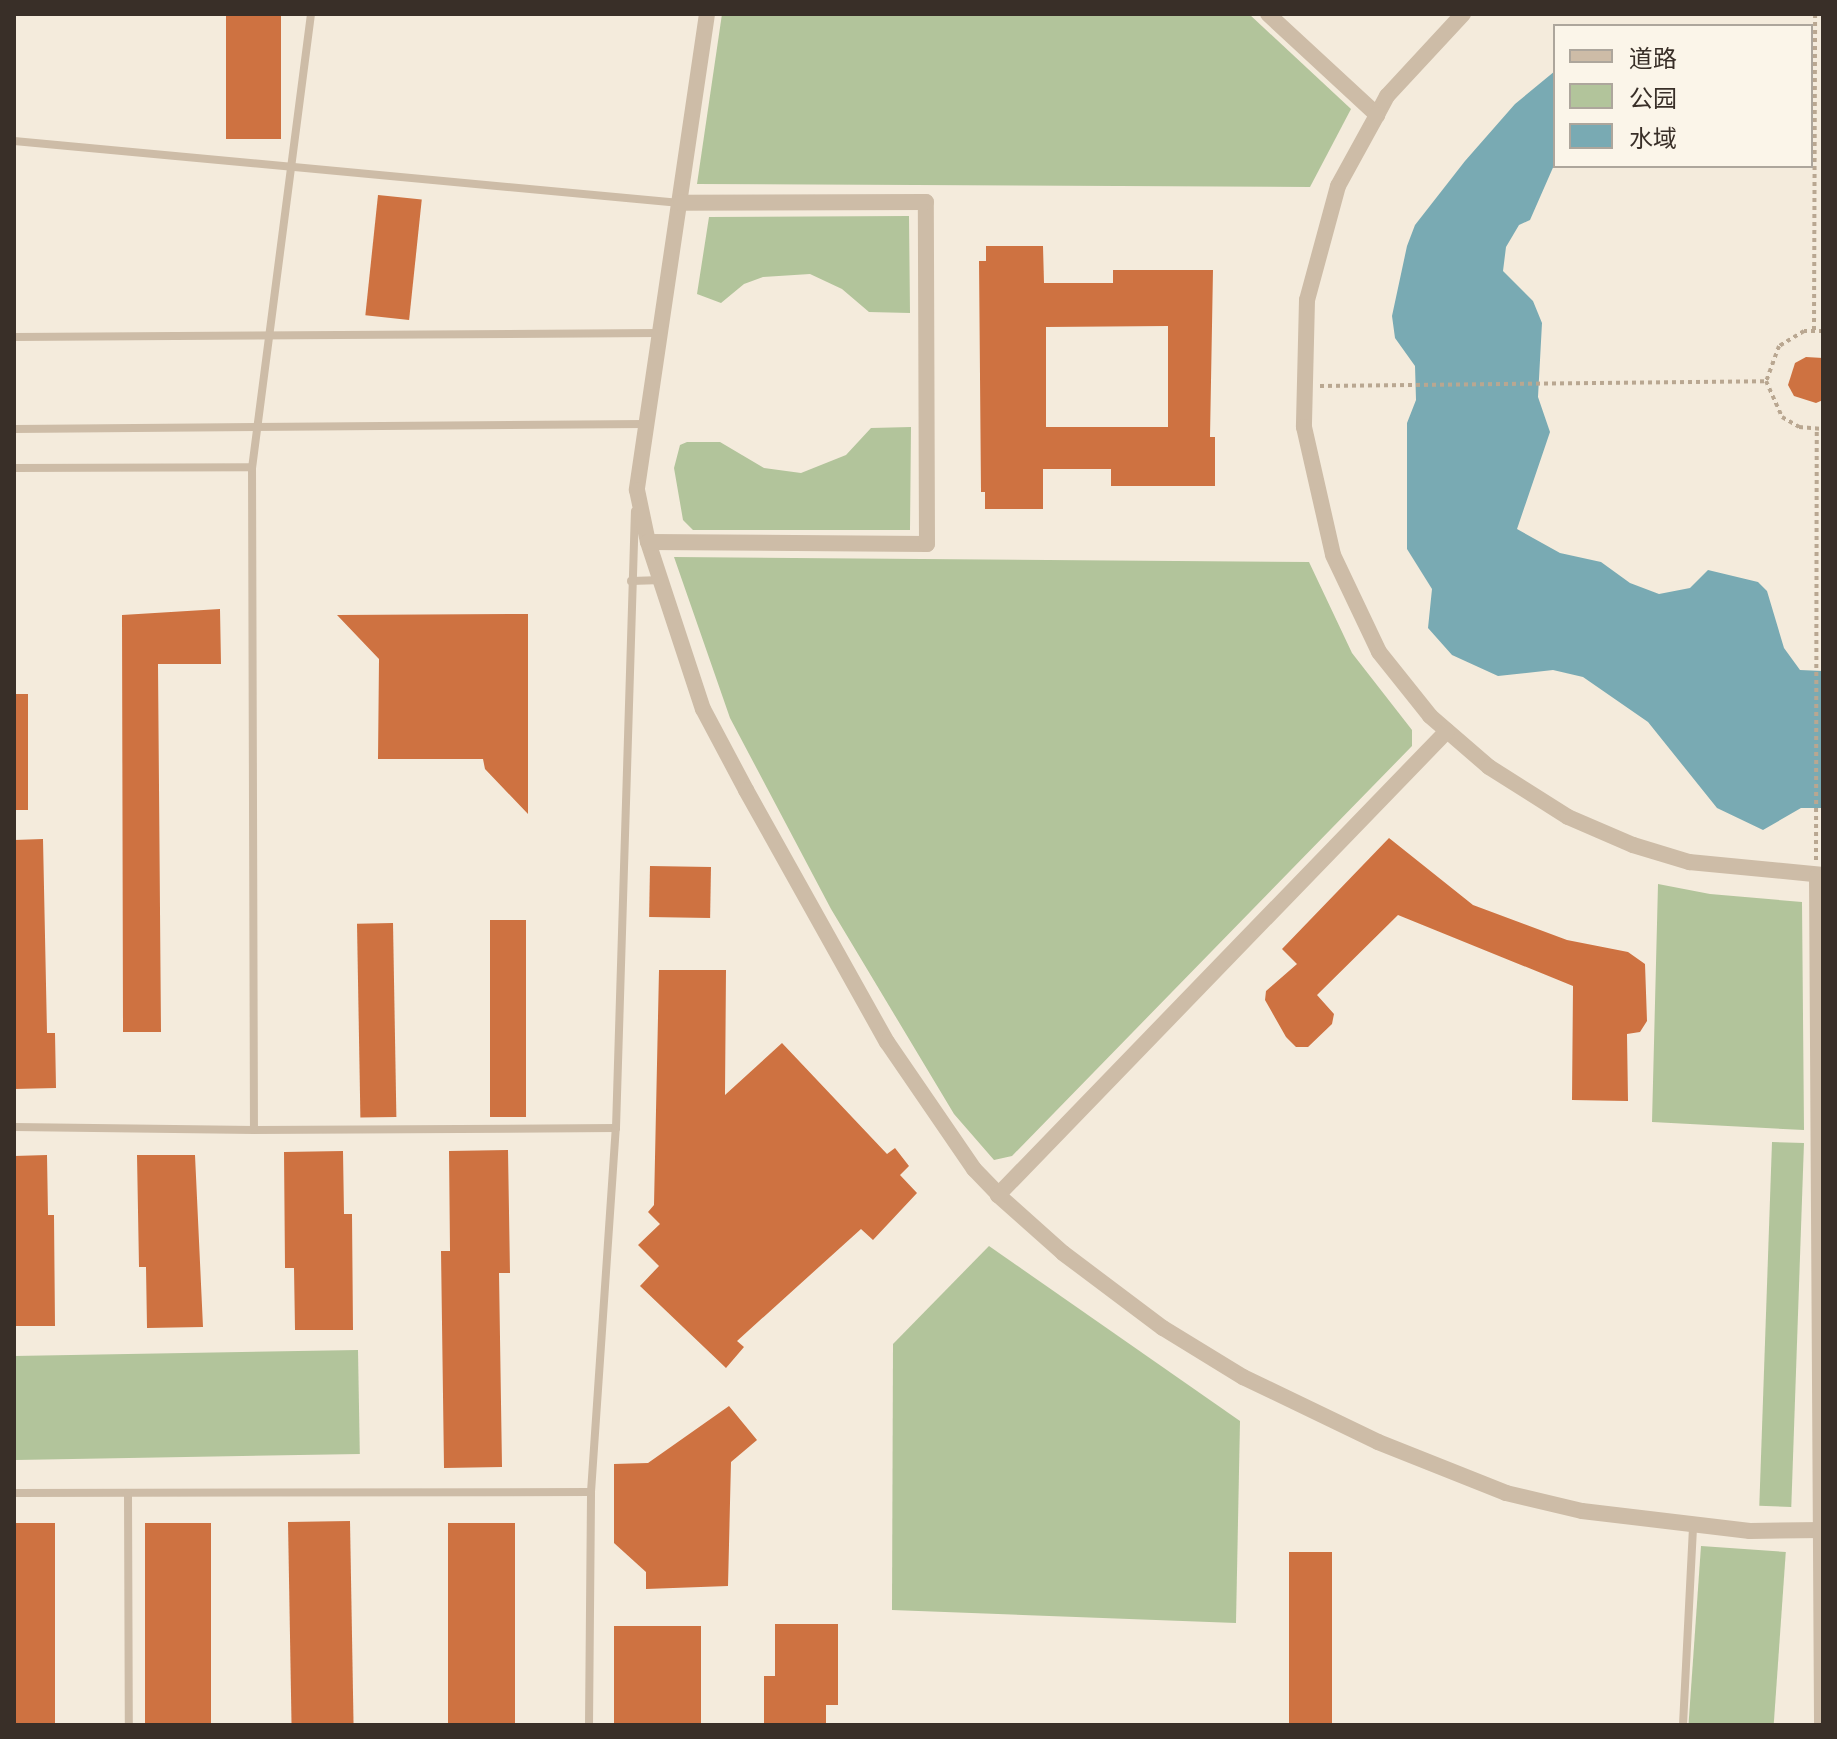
<!DOCTYPE html>
<html>
<head>
<meta charset="utf-8">
<style>
  body { margin:0 }
  #map { position:relative; width:1837px; height:1739px; overflow:hidden; background:#f4ebdc; font-family:"PT Sans Narrow","Noto Sans SC",sans-serif }
  div>[style] { position:absolute }
  .green>* { inset:0; background:#b2c49b; transform-origin:0 0 }
  .water>* { inset:0; background:#79aab3 }
  .building>* { inset:0; background:#ce7241; transform-origin:0 0 }
  .path>* { height:4px; margin-top:-2px; transform-origin:0; background:repeating-linear-gradient(90deg,#b9a791 0 4px,transparent 0 8px) }
  .lane>* { height:8px; margin:-4px; padding:0 4px; transform-origin:4px; border-radius:4px; background:#cdbca7 }
  .street>* { height:16px; margin:-8px; padding:0 8px; transform-origin:8px; border-radius:8px; background:#cdbca7 }
  span { translate:-50% -50%; white-space:nowrap; text-align:center; line-height:1.15; -webkit-text-stroke:7px #fbf5e9; paint-order:stroke }
  .frame { position:absolute; inset:0; border:16px solid #392f28; pointer-events:none }
  .legend { position:absolute; left:1553px; top:24px; width:260px; height:144px; box-sizing:border-box; background:#fbf5e9; border:2px solid #ada69c; margin:0; padding:10px 14px; list-style:none; font-size:24px; color:#392f28 }
  .legend li { display:flex; align-items:center; gap:16px; height:40px }
  .legend b { width:40px; border:2px solid #ada69c }
</style>
</head>
<body>
<div id="map">
  <div class="green">
    <i style="clip-path:polygon(722px 14px,1249px 14px,1351px 109px,1310px 187px,697px 184px)"></i>
    <i style="clip-path:polygon(909px 216px,910px 313px,869px 312px,842px 289px,810px 274px,763px 277px,744px 284px,721px 303px,697px 294px,709px 217px)"></i>
    <i style="clip-path:polygon(911px 427px,910px 530px,693px 530px,683px 520px,674px 468px,680px 445px,687px 442px,720px 442px,764px 468px,801px 473px,846px 455px,871px 428px)"></i>
    <i style="clip-path:polygon(674px 557px,1309px 562px,1352px 653px,1412px 730px,1412px 746px,1012px 1156px,994px 1160px,954px 1114px,831px 909px,730px 718px)"></i>
    <i style="clip-path:polygon(1658px 884px,1710px 894px,1802px 902px,1804px 1130px,1652px 1122px)"></i>
    <i style="left:1772px;top:1142px;width:32px;height:364px;rotate:2deg"></i>
    <i style="clip-path:polygon(989px 1246px,1240px 1421px,1236px 1623px,892px 1610px,893px 1344px)"></i>
    <i style="left:358px;top:1350px;width:104px;height:344px;rotate:89deg"></i>
    <i style="left:1701px;top:1546px;width:85px;height:179px;rotate:4deg"></i>
  </div>
  <div class="water">
    <i style="clip-path:polygon(1555px 71px,1555px 163px,1530px 220px,1519px 225px,1506px 247px,1503px 271px,1533px 301px,1542px 323px,1538px 397px,1550px 432px,1517px 529px,1560px 553px,1601px 562px,1630px 583px,1659px 594px,1690px 588px,1708px 570px,1758px 582px,1767px 591px,1784px 648px,1800px 670px,1823px 671px,1823px 808px,1801px 808px,1763px 830px,1717px 808px,1648px 722px,1583px 677px,1553px 670px,1498px 676px,1452px 655px,1428px 628px,1432px 589px,1407px 549px,1407px 423px,1416px 400px,1415px 366px,1395px 338px,1392px 316px,1407px 246px,1415px 225px,1465px 161px,1515px 104px)"></i>
  </div>
  <div class="building">
    <i style="left:226px;top:14px;width:55px;height:125px"></i>
    <i style="left:378px;top:195px;width:44px;height:121px;rotate:6deg"></i>
    <i style="clip-path:polygon(evenodd,986px 246px,1043px 246px,1044px 283px,1113px 283px,1113px 270px,1213px 270px,1210px 437px,1215px 437px,1215px 486px,1111px 486px,1111px 469px,1043px 469px,1043px 509px,985px 509px,985px 492px,981px 492px,979px 261px,986px 261px,986px 246px,1168px 326px,1168px 427px,1046px 427px,1046px 327px,1168px 326px)"></i>
    <i style="clip-path:polygon(1806px 357px,1823px 358px,1823px 400px,1816px 403px,1794px 396px,1788px 385px,1795px 363px)"></i>
    <i style="clip-path:polygon(220px 609px,221px 664px,158px 664px,161px 1032px,123px 1032px,122px 615px)"></i>
    <i style="clip-path:polygon(528px 614px,528px 814px,485px 769px,483px 759px,378px 759px,379px 659px,337px 615px)"></i>
    <i style="left:14px;top:694px;width:14px;height:116px"></i>
    <i style="clip-path:polygon(1389px 838px,1473px 905px,1567px 940px,1628px 952px,1645px 964px,1647px 1021px,1640px 1032px,1627px 1034px,1628px 1101px,1572px 1100px,1573px 986px,1398px 915px,1317px 995px,1334px 1014px,1332px 1024px,1308px 1047px,1296px 1047px,1286px 1037px,1265px 1000px,1266px 991px,1297px 964px,1282px 949px)"></i>
    <i style="clip-path:polygon(43px 839px,47px 1033px,55px 1033px,56px 1088px,14px 1089px,14px 840px)"></i>
    <i style="left:650px;top:866px;width:61px;height:51px;rotate:1deg"></i>
    <i style="left:490px;top:920px;width:36px;height:197px"></i>
    <i style="left:393px;top:923px;width:194px;height:36px;rotate:89deg"></i>
    <i style="clip-path:polygon(659px 970px,726px 970px,725px 1095px,782px 1043px,887px 1154px,895px 1148px,909px 1166px,900px 1175px,917px 1193px,873px 1240px,861px 1229px,737px 1341px,744px 1347px,726px 1368px,640px 1286px,659px 1266px,638px 1245px,660px 1224px,648px 1212px,654px 1205px)"></i>
    <i style="clip-path:polygon(508px 1150px,510px 1273px,499px 1273px,502px 1467px,444px 1468px,441px 1251px,450px 1251px,449px 1151px)"></i>
    <i style="clip-path:polygon(343px 1151px,344px 1214px,352px 1214px,353px 1330px,295px 1330px,294px 1268px,285px 1268px,284px 1152px)"></i>
    <i style="clip-path:polygon(47px 1155px,48px 1215px,54px 1215px,55px 1326px,14px 1326px,14px 1156px)"></i>
    <i style="clip-path:polygon(137px 1155px,195px 1155px,203px 1327px,147px 1328px,146px 1267px,139px 1267px)"></i>
    <i style="clip-path:polygon(729px 1406px,757px 1440px,731px 1462px,728px 1586px,646px 1589px,646px 1572px,614px 1543px,614px 1464px,648px 1463px)"></i>
    <i style="left:350px;top:1521px;width:204px;height:62px;rotate:89deg"></i>
    <i style="left:14px;top:1523px;width:41px;height:202px"></i>
    <i style="left:145px;top:1523px;width:66px;height:202px"></i>
    <i style="left:448px;top:1523px;width:67px;height:202px"></i>
    <i style="left:1289px;top:1552px;width:43px;height:173px"></i>
    <i style="clip-path:polygon(775px 1624px,838px 1624px,838px 1705px,826px 1705px,826px 1725px,764px 1725px,764px 1676px,775px 1676px)"></i>
    <i style="left:614px;top:1626px;width:87px;height:99px"></i>
  </div>
  <div class="path">
    <i style="left:1814px;top:330px;width:316px;rotate:-89.8deg"></i>
    <i style="left:1823px;top:331px;width:19px;rotate:180deg"></i>
    <i style="left:1804px;top:331px;width:29px;rotate:149deg"></i>
    <i style="left:1779px;top:346px;width:37px;rotate:110deg"></i>
    <i style="left:1766px;top:381px;width:39px;rotate:66deg"></i>
    <i style="left:1782px;top:417px;width:20px;rotate:30deg"></i>
    <i style="left:1799px;top:427px;width:24px;rotate:5deg"></i>
    <i style="left:1320px;top:386px;width:446px;rotate:-0.6deg"></i>
    <i style="left:1816px;top:860px;width:430px;rotate:-89.9deg"></i>
  </div>
  <div class="lane">
    <i style="left:311px;top:14px;width:457px;rotate:97.4deg"></i>
    <i style="left:252px;top:467px;width:663px;rotate:89.83deg"></i>
    <i style="left:254px;top:1130px;width:362px;rotate:-0.3deg"></i>
    <i style="left:14px;top:141px;width:669px;rotate:5.32deg"></i>
    <i style="left:14px;top:337px;width:645px;rotate:-0.36deg"></i>
    <i style="left:14px;top:429px;width:631px;rotate:-0.45deg"></i>
    <i style="left:14px;top:468px;width:238px;rotate:-0.2deg"></i>
    <i style="left:631px;top:581px;width:31px;rotate:-2deg"></i>
    <i style="left:14px;top:1127px;width:240px;rotate:0.7deg"></i>
    <i style="left:14px;top:1493px;width:577px;rotate:-0.1deg"></i>
    <i style="left:128px;top:1493px;width:232px;rotate:89.8deg"></i>
    <i style="left:589px;top:1725px;width:233px;rotate:-89.5deg"></i>
    <i style="left:591px;top:1492px;width:365px;rotate:-86.1deg"></i>
    <i style="left:616px;top:1128px;width:617px;rotate:-88.24deg"></i>
    <i style="left:1683px;top:1725px;width:199px;rotate:-87.1deg"></i>
  </div>
  <div class="street">
    <i style="left:707px;top:14px;width:481px;rotate:98.4deg"></i>
    <i style="left:637px;top:490px;width:53px;rotate:78.1deg"></i>
    <i style="left:648px;top:542px;width:176px;rotate:71.8deg"></i>
    <i style="left:703px;top:709px;width:92px;rotate:62deg"></i>
    <i style="left:746px;top:790px;width:289px;rotate:60.8deg"></i>
    <i style="left:887px;top:1042px;width:154px;rotate:55.6deg"></i>
    <i style="left:974px;top:1169px;width:36px;rotate:46deg"></i>
    <i style="left:1268px;top:14px;width:149px;rotate:42.8deg"></i>
    <i style="left:1463px;top:14px;width:112px;rotate:132.8deg"></i>
    <i style="left:1387px;top:96px;width:21px;rotate:118deg"></i>
    <i style="left:1377px;top:115px;width:81px;rotate:118.8deg"></i>
    <i style="left:1338px;top:186px;width:118px;rotate:105.2deg"></i>
    <i style="left:1307px;top:300px;width:127px;rotate:91.4deg"></i>
    <i style="left:1304px;top:427px;width:131px;rotate:77.2deg"></i>
    <i style="left:1333px;top:555px;width:107px;rotate:64.6deg"></i>
    <i style="left:1379px;top:652px;width:82px;rotate:51.4deg"></i>
    <i style="left:1430px;top:716px;width:78px;rotate:40.8deg"></i>
    <i style="left:1489px;top:767px;width:93px;rotate:32.3deg"></i>
    <i style="left:1568px;top:817px;width:71px;rotate:23.3deg"></i>
    <i style="left:1633px;top:845px;width:59px;rotate:16.9deg"></i>
    <i style="left:1689px;top:862px;width:135px;rotate:5.5deg"></i>
    <i style="left:648px;top:542px;width:279px;rotate:0.4deg"></i>
    <i style="left:927px;top:544px;width:342px;rotate:-90.2deg"></i>
    <i style="left:926px;top:202px;width:245px;rotate:179.8deg"></i>
    <i style="left:1447px;top:731px;width:646px;rotate:134.06deg"></i>
    <i style="left:998px;top:1195px;width:87px;rotate:41.7deg"></i>
    <i style="left:1063px;top:1253px;width:125px;rotate:36.9deg"></i>
    <i style="left:1163px;top:1328px;width:94px;rotate:31.5deg"></i>
    <i style="left:1243px;top:1377px;width:150px;rotate:25.7deg"></i>
    <i style="left:1378px;top:1442px;width:138px;rotate:21.7deg"></i>
    <i style="left:1506px;top:1493px;width:78px;rotate:13.3deg"></i>
    <i style="left:1582px;top:1511px;width:169px;rotate:6.8deg"></i>
    <i style="left:1750px;top:1531px;width:73px;rotate:-0.8deg"></i>
    <i style="left:1817px;top:876px;width:849px;rotate:89.66deg"></i>
  </div>
  <div class="frame"></div>
  <ul class="legend">
  <li><b style="height:10px;background:#cdbca7"></b>道路</li>
  <li><b style="height:22px;background:#b2c49b"></b>公园</li>
  <li><b style="height:22px;background:#79aab3"></b>水域</li>
  </ul>
</div>
</body>
</html>
